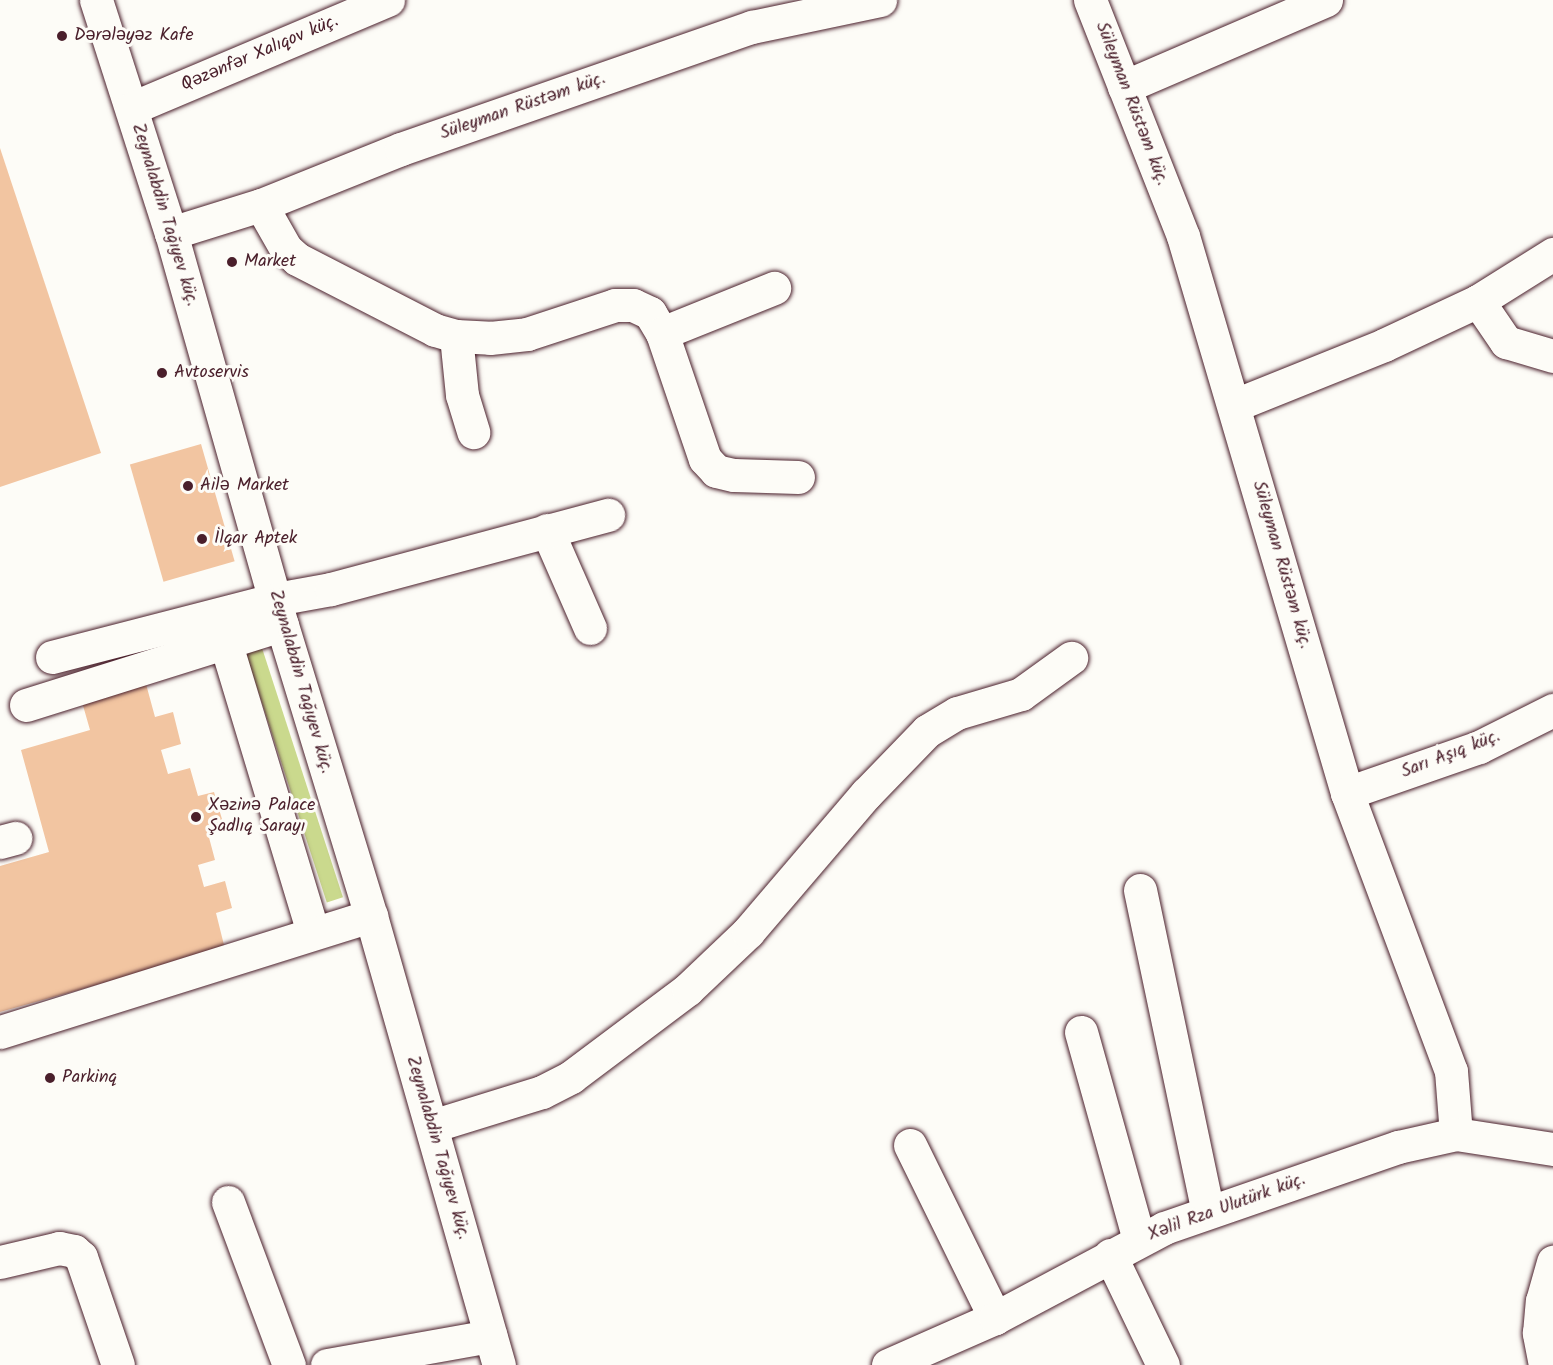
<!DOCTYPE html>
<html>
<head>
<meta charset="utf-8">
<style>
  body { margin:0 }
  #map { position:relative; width:1553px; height:1365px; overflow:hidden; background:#fdfcf7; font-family:Kalam,sans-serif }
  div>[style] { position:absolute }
  .green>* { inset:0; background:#cad98d; transform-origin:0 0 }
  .building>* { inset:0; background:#f2c5a1; transform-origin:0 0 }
  .roads { filter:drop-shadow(0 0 2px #4a1f2b) drop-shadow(0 0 2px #4a1f2b) }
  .minor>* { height:33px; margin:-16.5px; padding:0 16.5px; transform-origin:16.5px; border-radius:16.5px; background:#fdfcf7 }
  .dots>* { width:16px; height:16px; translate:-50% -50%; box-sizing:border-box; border:3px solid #fdfcf7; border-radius:50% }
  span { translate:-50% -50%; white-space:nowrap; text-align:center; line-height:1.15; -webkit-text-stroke:6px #fdfcf7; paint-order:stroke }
  .poi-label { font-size:18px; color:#4a1f2b }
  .left { translate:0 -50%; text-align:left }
  .street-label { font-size:18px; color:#4a1f2b }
</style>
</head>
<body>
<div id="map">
  <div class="green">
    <i style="left:262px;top:648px;width:262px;height:17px;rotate:72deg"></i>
  </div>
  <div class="building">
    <i style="clip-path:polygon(0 148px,101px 453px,0 487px)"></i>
    <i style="left:201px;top:444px;width:122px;height:74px;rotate:74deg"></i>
    <i style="clip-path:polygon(146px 684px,155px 717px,173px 712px,181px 744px,161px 750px,168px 774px,190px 768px,198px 796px,214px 792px,224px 826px,207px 830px,215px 860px,198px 865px,204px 887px,225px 881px,232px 908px,216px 913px,225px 949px,0 1012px,0 866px,49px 852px,21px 750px,90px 730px,82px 702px)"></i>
  </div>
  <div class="roads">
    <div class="minor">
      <i style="left:96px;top:0;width:245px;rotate:72.2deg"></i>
      <i style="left:171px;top:233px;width:407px;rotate:74.2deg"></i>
      <i style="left:282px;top:625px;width:304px;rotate:73deg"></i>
      <i style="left:371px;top:916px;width:467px;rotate:74.1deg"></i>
      <i style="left:1090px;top:0;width:254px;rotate:68.5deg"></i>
      <i style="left:1183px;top:236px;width:581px;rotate:73.59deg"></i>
      <i style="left:1347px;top:793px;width:297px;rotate:69.5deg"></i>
      <i style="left:1451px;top:1071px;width:63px;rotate:85.5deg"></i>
      <i style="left:1124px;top:87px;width:220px;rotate:-23.3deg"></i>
      <i style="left:132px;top:108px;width:278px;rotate:-22.9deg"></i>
      <i style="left:261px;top:205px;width:51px;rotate:60.4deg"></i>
      <i style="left:286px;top:249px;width:15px;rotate:42deg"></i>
      <i style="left:297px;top:259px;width:155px;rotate:27.2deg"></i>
      <i style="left:435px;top:330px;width:22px;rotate:16deg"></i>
      <i style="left:456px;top:336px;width:34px;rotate:3deg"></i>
      <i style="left:490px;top:338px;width:37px;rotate:-6deg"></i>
      <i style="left:527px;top:334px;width:93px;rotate:-18.2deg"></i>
      <i style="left:615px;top:305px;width:18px"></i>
      <i style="left:633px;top:305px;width:19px;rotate:25deg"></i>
      <i style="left:650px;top:313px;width:23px;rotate:59deg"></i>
      <i style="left:662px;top:333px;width:133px;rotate:71.2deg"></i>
      <i style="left:705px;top:459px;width:16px;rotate:47deg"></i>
      <i style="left:716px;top:471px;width:18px;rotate:13deg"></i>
      <i style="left:734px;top:475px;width:64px;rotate:1.8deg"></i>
      <i style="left:171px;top:233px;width:94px;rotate:-17.3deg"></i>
      <i style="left:261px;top:205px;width:151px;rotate:-21.8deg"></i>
      <i style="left:401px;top:149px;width:372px;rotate:-19.2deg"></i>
      <i style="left:752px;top:27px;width:131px;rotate:-11.9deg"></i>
      <i style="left:1478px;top:301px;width:50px;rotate:55.7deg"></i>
      <i style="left:1506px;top:342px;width:49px;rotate:16.6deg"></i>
      <i style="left:662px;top:333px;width:121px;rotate:-21.9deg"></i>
      <i style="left:456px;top:336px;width:59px;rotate:84.2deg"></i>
      <i style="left:462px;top:395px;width:39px;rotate:73deg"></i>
      <i style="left:1235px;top:405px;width:161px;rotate:-21.9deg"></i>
      <i style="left:1384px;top:345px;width:104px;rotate:-25.1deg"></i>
      <i style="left:1478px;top:301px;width:89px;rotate:-32.1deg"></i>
      <i style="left:547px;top:530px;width:107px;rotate:66.3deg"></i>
      <i style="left:225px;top:641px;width:305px;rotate:73.2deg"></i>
      <i style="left:52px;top:657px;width:231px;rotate:-14.5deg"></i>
      <i style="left:276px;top:599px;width:56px;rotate:-10.3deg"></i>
      <i style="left:331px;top:589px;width:287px;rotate:-15deg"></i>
      <i style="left:26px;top:705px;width:268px;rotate:-17.4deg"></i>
      <i style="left:1347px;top:793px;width:140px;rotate:-19.2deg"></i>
      <i style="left:1479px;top:747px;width:83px;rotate:-26.6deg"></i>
      <i style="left:0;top:842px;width:16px;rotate:-15deg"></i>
      <i style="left:1140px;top:890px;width:329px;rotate:78.1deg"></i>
      <i style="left:0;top:1032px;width:389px;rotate:-17.4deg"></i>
      <i style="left:1081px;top:1032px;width:216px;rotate:74.4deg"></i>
      <i style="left:432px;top:1126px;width:115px;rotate:-17.2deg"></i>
      <i style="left:542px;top:1092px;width:33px;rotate:-27deg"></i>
      <i style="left:571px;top:1077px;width:146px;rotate:-36.9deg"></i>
      <i style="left:688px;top:989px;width:83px;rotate:-43.5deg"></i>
      <i style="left:748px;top:932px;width:182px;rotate:-49.5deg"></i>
      <i style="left:866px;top:794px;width:88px;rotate:-45.9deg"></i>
      <i style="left:927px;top:731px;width:35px;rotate:-31deg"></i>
      <i style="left:957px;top:713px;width:67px;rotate:-16.5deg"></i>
      <i style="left:1021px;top:694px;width:62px;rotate:-35.8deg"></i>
      <i style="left:910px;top:1145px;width:193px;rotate:63.8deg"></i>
      <i style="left:228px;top:1202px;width:174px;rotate:69.5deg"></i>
      <i style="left:1110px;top:1255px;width:122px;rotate:64.3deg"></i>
      <i style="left:0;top:1262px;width:61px;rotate:-13.3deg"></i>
      <i style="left:59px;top:1248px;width:15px;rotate:11deg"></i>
      <i style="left:74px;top:1251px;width:9px;rotate:41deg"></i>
      <i style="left:81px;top:1257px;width:114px;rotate:71.1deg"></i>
      <i style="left:327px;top:1365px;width:166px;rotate:-10.1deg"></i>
      <i style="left:888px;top:1365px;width:117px;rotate:-23.7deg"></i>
      <i style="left:995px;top:1318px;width:191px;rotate:-28deg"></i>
      <i style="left:1164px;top:1228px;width:248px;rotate:-19.1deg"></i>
      <i style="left:1398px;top:1147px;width:59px;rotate:-12.6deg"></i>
      <i style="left:1456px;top:1134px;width:98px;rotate:8.8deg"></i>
      <i style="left:1545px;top:1365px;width:33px;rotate:-101deg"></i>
      <i style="left:1539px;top:1333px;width:32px;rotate:-85deg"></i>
      <i style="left:1542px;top:1301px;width:41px;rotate:-74.2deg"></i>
    </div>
  </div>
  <div class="dots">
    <i style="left:62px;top:36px;background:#4a1f2b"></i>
    <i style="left:232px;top:262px;background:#4a1f2b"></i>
    <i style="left:162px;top:373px;background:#4a1f2b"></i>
    <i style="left:188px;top:486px;background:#4a1f2b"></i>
    <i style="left:202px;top:539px;background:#4a1f2b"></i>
    <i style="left:196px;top:817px;background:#4a1f2b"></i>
    <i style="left:50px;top:1078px;background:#4a1f2b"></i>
  </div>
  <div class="poi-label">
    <span class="left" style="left:74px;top:36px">Dərələyəz Kafe</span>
    <span class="left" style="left:244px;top:262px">Market</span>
    <span class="left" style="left:174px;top:373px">Avtoservis</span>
    <span class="left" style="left:200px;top:486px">Ailə Market</span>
    <span class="left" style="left:214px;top:539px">İlqar Aptek</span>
    <span class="left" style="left:208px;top:817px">Xәzinә Palace<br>Şadlıq Sarayı</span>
    <span class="left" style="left:62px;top:1078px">Parkinq</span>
  </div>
  <div class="street-label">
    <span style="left:260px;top:54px;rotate:-23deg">Qəzənfər Xalıqov küç.</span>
    <span style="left:1131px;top:104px;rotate:69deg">Süleyman Rüstəm küç.</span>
    <span style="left:523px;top:107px;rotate:-19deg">Süleyman Rüstəm küç.</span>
    <span style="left:164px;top:215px;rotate:73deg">Zeynalabdin Tağıyev küç.</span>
    <span style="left:1281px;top:565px;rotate:74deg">Süleyman Rüstəm küç.</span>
    <span style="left:300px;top:682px;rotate:74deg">Zeynalabdin Tağıyev küç.</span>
    <span style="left:1451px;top:755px;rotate:-21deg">Sarı Aşıq küç.</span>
    <span style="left:437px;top:1148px;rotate:74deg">Zeynalabdin Tağıyev küç.</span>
    <span style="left:1227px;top:1208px;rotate:-20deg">Xəlil Rza Ulutürk küç.</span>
  </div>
</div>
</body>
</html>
